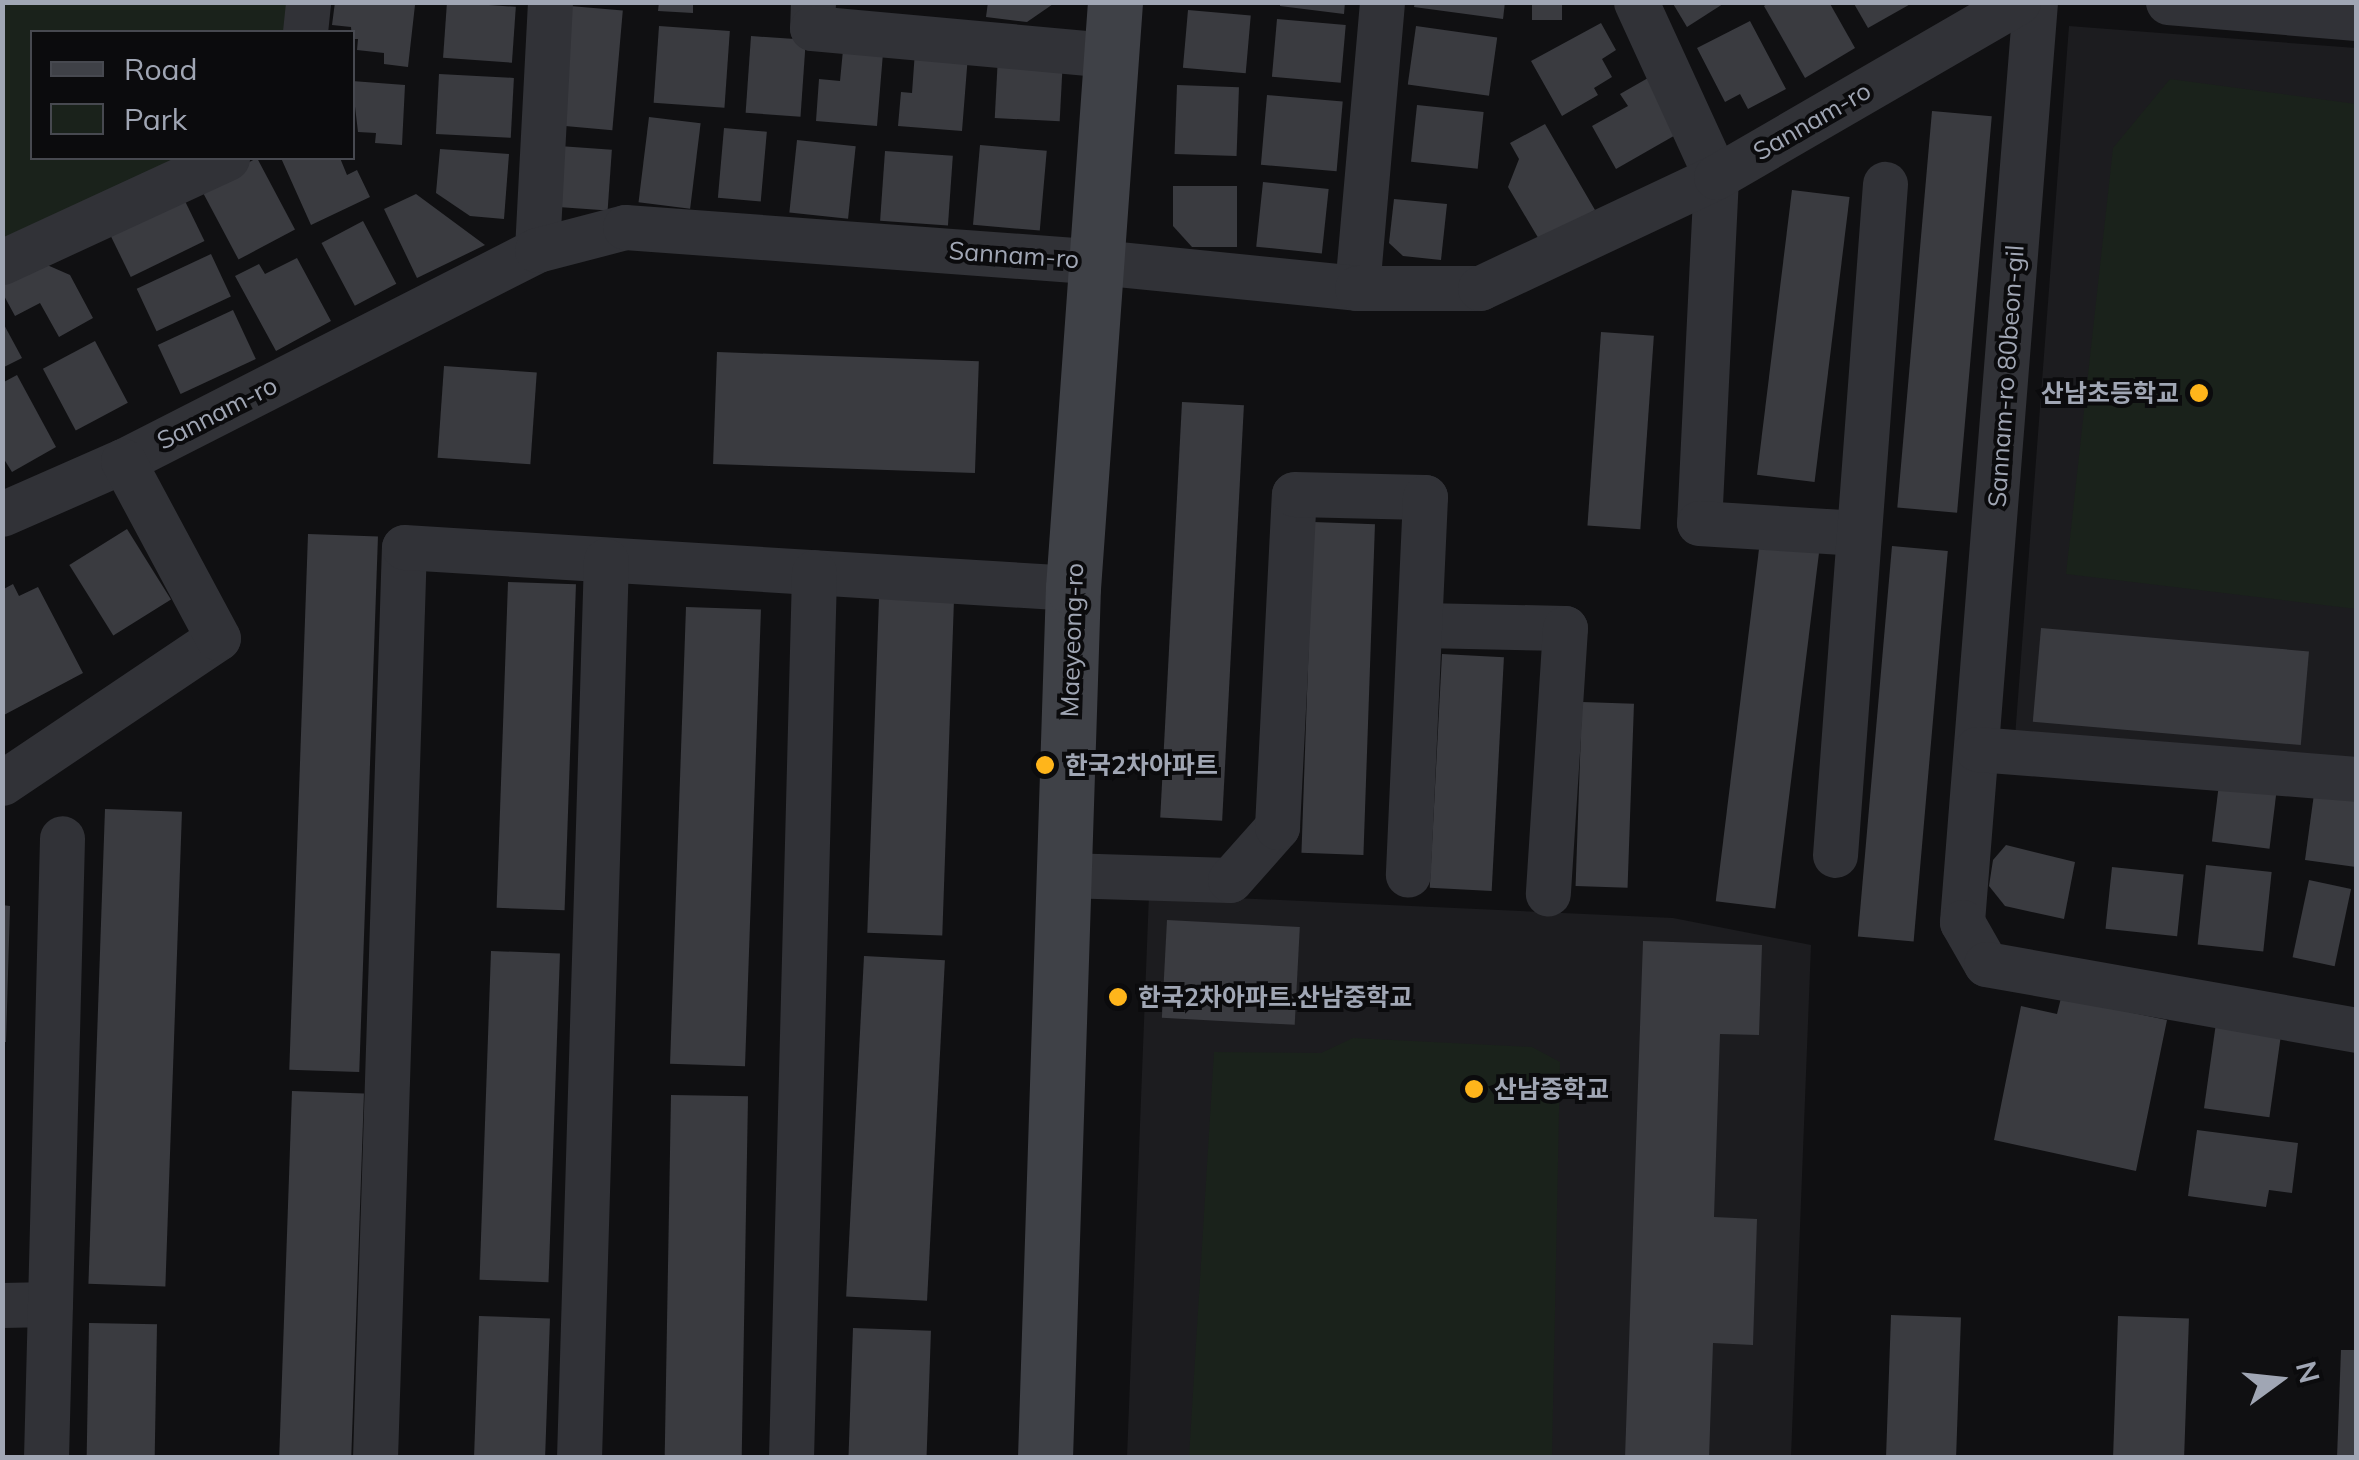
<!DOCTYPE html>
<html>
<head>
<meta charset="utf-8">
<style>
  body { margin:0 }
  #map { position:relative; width:2359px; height:1460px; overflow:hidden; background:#101012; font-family:Mulish,"Noto Sans KR",sans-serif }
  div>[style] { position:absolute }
  .built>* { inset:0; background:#1c1c1f }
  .green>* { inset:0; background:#1a221b }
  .building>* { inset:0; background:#3a3b40; transform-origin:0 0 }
  .street>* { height:45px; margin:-22.5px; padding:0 22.5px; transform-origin:22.5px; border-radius:22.5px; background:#313237 }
  .secondary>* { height:55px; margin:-27.5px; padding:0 27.5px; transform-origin:27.5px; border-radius:27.5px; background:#3f4147 }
  .dots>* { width:28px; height:28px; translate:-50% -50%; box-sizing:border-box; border:5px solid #0b0b0d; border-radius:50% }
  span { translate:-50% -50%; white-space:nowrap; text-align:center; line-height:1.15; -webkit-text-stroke:8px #0b0b0d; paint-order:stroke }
  .street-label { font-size:25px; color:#a0a6b4 }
  .poi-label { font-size:25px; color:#a0a6b4; font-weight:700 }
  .right { translate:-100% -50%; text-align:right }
  .left { translate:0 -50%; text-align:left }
  .frame { position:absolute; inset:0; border:5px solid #a0a6b4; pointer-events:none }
  .legend { position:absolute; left:30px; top:30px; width:325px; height:130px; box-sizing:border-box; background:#0b0b0d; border:2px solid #474950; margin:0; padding:12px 18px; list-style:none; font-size:30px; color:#a0a6b4 }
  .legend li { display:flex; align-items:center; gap:20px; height:50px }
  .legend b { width:50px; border:2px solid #474950 }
  .north { position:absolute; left:2229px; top:1330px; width:100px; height:100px; -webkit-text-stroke:8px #0b0b0d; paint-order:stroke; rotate:75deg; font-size:28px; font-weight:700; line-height:40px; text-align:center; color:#a0a6b4 }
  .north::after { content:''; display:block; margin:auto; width:35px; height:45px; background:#a0a6b4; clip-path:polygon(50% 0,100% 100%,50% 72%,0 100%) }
</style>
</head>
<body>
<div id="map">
  <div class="built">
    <i style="clip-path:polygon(2069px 26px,2356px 48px,2356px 764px,2015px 737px)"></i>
    <i style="clip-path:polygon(1149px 894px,1673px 918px,1811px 945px,1791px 1457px,1127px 1458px)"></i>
  </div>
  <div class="green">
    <i style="clip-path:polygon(3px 3px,285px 2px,299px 4px,296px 32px,32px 32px,32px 158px,205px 158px,3px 255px)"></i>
    <i style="clip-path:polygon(2170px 79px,2356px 104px,2356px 609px,2066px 574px,2113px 148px)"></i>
    <i style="clip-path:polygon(1353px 1038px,1532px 1047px,1560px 1062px,1552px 1457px,1189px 1457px,1214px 1052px,1321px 1053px)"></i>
  </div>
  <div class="building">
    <i style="clip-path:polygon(335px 2px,415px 5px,408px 67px,384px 64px,384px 53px,357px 50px,358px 39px,352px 39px,351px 27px,332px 25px)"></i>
    <i style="left:447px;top:2px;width:69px;height:56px;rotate:4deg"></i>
    <i style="clip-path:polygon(659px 2px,693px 2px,693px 13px,658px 11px)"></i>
    <i style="clip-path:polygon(988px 2px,1056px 2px,1027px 22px,986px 17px)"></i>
    <i style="clip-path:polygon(1280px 2px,1345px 2px,1344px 14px,1280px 6px)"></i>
    <i style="clip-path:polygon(1415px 2px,1505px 2px,1503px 19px,1414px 7px)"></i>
    <i style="left:1532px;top:2px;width:30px;height:18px"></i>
    <i style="clip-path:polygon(1672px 2px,1726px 2px,1687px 27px)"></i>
    <i style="clip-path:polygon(1769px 2px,1829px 2px,1855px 48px,1805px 78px,1764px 6px)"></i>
    <i style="clip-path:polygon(1853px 2px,1914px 2px,1868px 28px)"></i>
    <i style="left:570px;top:6px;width:53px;height:120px;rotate:5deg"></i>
    <i style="left:1188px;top:10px;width:63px;height:58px;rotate:5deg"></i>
    <i style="left:1277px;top:19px;width:69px;height:58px;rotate:5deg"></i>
    <i style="clip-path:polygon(1750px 21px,1786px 89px,1748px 109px,1740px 94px,1725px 102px,1697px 48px)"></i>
    <i style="clip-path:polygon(1601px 23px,1616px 50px,1602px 59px,1612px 77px,1594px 88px,1598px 95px,1562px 116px,1531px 61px)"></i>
    <i style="left:659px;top:26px;width:71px;height:77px;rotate:4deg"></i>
    <i style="left:1416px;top:26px;width:82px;height:59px;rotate:8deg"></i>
    <i style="left:751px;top:36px;width:55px;height:77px;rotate:4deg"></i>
    <i style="clip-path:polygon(843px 50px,883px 53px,877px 126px,816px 121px,819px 79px,840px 81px)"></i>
    <i style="clip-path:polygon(915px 51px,968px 55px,962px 131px,898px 126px,901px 92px,912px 93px)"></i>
    <i style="left:998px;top:56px;width:65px;height:62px;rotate:3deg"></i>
    <i style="left:439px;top:74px;width:75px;height:60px;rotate:3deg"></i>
    <i style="clip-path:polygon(1655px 74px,1686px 129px,1616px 169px,1592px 126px,1628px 106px,1620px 94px)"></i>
    <i style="clip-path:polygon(352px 81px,405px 85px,402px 145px,375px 143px,376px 133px,358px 132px)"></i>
    <i style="left:1177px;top:85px;width:62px;height:69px;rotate:2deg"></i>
    <i style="left:1267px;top:95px;width:76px;height:70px;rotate:5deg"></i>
    <i style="left:1417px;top:105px;width:67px;height:57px;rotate:6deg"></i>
    <i style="left:1932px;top:111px;width:60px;height:398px;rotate:5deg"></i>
    <i style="left:649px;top:117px;width:52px;height:86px;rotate:7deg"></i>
    <i style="clip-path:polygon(1545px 124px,1595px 210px,1540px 241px,1508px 187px,1519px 159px,1510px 143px)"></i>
    <i style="left:724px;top:128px;width:43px;height:70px;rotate:5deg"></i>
    <i style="left:797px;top:140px;width:59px;height:73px;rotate:6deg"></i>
    <i style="left:980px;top:145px;width:67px;height:80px;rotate:5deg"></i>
    <i style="left:559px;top:146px;width:53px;height:61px;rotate:4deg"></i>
    <i style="clip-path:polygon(440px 149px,509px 154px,504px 219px,470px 216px,436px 193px)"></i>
    <i style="left:885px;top:151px;width:68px;height:70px;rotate:4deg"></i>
    <i style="left:257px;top:158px;width:81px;height:64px;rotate:62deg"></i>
    <i style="clip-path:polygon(281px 158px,340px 158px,347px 175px,357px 170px,370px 197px,311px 225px)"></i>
    <i style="left:1263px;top:182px;width:66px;height:65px;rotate:6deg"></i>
    <i style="clip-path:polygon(1173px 186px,1237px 186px,1237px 247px,1192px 247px,1173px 226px)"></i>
    <i style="left:1792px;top:190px;width:58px;height:287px;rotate:7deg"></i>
    <i style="clip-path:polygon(416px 194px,485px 245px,417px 278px,384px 209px)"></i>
    <i style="left:183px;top:197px;width:49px;height:82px;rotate:64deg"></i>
    <i style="clip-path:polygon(1394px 199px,1447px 204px,1441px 260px,1403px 256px,1389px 243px)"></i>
    <i style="left:363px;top:221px;width:71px;height:47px;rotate:62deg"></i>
    <i style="left:211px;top:254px;width:47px;height:82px;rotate:65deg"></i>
    <i style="clip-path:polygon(297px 258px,331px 321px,276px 351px,235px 276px,259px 264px,265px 274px)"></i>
    <i style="clip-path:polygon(38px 261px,70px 275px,93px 318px,59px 337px,40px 303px,15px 316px,2px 292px,2px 280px)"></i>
    <i style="left:233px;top:310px;width:54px;height:83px;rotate:65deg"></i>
    <i style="clip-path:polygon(2px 321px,22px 358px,2px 368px)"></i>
    <i style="left:1601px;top:332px;width:53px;height:194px;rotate:4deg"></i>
    <i style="left:95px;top:341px;width:70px;height:59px;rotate:62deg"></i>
    <i style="left:717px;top:352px;width:262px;height:112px;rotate:2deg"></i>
    <i style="left:444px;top:366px;width:93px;height:92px;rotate:4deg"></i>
    <i style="clip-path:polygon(17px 375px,56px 447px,12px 472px,2px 456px,2px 383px)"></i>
    <i style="left:1182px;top:402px;width:62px;height:416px;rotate:3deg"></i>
    <i style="left:1313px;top:522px;width:62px;height:331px;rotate:2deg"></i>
    <i style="left:127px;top:529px;width:83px;height:68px;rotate:58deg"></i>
    <i style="left:308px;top:534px;width:70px;height:536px;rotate:2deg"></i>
    <i style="left:1760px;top:541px;width:60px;height:363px;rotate:7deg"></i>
    <i style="left:1892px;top:546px;width:56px;height:392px;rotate:5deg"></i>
    <i style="left:508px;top:582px;width:68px;height:326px;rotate:2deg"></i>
    <i style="clip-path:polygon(13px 584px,19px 596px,38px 587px,83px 673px,2px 716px,2px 590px)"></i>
    <i style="left:879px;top:598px;width:75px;height:335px;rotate:2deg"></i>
    <i style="left:686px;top:607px;width:75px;height:457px;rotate:2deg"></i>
    <i style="left:2041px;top:628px;width:269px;height:94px;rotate:5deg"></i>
    <i style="left:1442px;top:654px;width:62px;height:234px;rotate:3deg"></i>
    <i style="left:1582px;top:702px;width:52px;height:184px;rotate:2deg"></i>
    <i style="left:2219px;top:784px;width:58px;height:58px;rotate:7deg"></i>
    <i style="clip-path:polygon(2314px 794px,2356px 799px,2356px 867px,2305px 860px)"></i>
    <i style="left:105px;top:809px;width:77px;height:475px;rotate:2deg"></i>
    <i style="clip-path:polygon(2006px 845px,2075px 862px,2064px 919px,2005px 906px,1989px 886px,1993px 860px)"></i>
    <i style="left:2206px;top:865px;width:66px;height:80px;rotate:6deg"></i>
    <i style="left:2112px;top:867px;width:72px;height:62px;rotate:6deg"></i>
    <i style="left:2309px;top:880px;width:43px;height:79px;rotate:12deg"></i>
    <i style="clip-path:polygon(2px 905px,10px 906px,6px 1042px,2px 1042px)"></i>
    <i style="left:1167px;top:920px;width:133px;height:98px;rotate:3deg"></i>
    <i style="clip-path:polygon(1643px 941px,1762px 945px,1759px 1035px,1720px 1034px,1714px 1217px,1757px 1219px,1753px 1345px,1713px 1343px,1709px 1458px,1625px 1458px)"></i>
    <i style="left:491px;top:951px;width:69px;height:329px;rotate:2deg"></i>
    <i style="left:864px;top:956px;width:81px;height:341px;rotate:3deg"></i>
    <i style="clip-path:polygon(2061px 998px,2167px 1020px,2136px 1171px,1994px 1140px,2021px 1006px,2057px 1014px)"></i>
    <i style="left:2216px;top:1023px;width:66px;height:86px;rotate:8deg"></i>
    <i style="left:292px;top:1091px;width:72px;height:367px;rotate:2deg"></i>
    <i style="left:671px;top:1095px;width:77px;height:363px;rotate:1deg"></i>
    <i style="clip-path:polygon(2197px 1130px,2298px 1143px,2292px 1193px,2269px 1190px,2266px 1207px,2188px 1196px)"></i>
    <i style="left:1891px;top:1315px;width:70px;height:143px;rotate:2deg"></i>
    <i style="left:479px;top:1316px;width:71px;height:142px;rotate:2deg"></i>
    <i style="left:2118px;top:1316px;width:71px;height:142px;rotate:2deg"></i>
    <i style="left:89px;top:1323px;width:68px;height:135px;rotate:1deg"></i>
    <i style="left:853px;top:1328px;width:78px;height:130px;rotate:2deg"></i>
    <i style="clip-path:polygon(2341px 1350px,2356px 1350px,2356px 1458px,2337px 1458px)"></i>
  </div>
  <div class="street">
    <i style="left:813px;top:2px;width:26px;rotate:92deg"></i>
    <i style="left:812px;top:28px;width:299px;rotate:5.2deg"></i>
    <i style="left:1636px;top:2px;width:192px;rotate:65.4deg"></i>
    <i style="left:1716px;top:177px;width:346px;rotate:92.8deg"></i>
    <i style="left:1699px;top:523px;width:160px;rotate:3.6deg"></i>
    <i style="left:2035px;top:2px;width:923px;rotate:94.54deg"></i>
    <i style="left:1962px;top:922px;width:48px;rotate:60.3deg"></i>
    <i style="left:1986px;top:964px;width:376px;rotate:10.1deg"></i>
    <i style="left:2168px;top:2px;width:189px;rotate:4.9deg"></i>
    <i style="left:305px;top:32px;width:30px;rotate:-84deg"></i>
    <i style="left:537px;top:250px;width:248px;rotate:-87deg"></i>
    <i style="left:2px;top:262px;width:248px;rotate:-24.8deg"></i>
    <i style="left:1357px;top:288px;width:287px;rotate:-85deg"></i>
    <i style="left:2px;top:514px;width:132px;rotate:-23.7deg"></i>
    <i style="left:123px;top:461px;width:465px;rotate:-27deg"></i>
    <i style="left:537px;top:250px;width:91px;rotate:-14.6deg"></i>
    <i style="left:625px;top:227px;width:474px;rotate:4.2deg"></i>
    <i style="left:1098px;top:262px;width:260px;rotate:5.7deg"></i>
    <i style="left:1357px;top:288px;width:123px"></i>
    <i style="left:1480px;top:288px;width:261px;rotate:-25.2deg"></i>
    <i style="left:1716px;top:177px;width:349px;rotate:-30.1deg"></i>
    <i style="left:1422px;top:625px;width:143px;rotate:1.2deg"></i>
    <i style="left:1565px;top:628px;width:266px;rotate:93.7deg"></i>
    <i style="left:1977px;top:749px;width:380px;rotate:4.5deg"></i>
    <i style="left:2px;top:783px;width:260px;rotate:-33.9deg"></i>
    <i style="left:218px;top:638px;width:201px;rotate:-118.2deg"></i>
    <i style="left:1835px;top:855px;width:673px;rotate:-85.74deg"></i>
    <i style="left:1064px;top:875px;width:166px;rotate:1.7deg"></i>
    <i style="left:1230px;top:880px;width:71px;rotate:-48.4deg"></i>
    <i style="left:1277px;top:827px;width:333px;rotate:-87.1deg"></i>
    <i style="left:1294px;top:494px;width:131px;rotate:1.3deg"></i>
    <i style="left:1425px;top:497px;width:378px;rotate:92.6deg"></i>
    <i style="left:2px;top:1305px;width:48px;rotate:-1.2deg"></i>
    <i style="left:46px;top:1458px;width:620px;rotate:-88.52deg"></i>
    <i style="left:375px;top:1458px;width:911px;rotate:-88.18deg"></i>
    <i style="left:404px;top:547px;width:670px;rotate:3.51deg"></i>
    <i style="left:579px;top:1458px;width:898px;rotate:-88.28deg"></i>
    <i style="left:791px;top:1458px;width:886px;rotate:-88.51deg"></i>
  </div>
  <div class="secondary">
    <i style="left:1045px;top:1458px;width:870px;rotate:-88.16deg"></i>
    <i style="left:1073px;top:588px;width:588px;rotate:-85.9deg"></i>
  </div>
  <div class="dots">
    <i style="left:2199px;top:393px;background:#ffb51b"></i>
    <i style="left:1045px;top:765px;background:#ffb51b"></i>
    <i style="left:1118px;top:997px;background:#ffb51b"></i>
    <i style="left:1474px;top:1089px;background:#ffb51b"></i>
  </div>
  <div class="street-label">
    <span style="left:1812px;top:121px;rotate:-30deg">Sannam-ro</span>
    <span style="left:1014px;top:255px;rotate:4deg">Sannam-ro</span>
    <span style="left:2006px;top:376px;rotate:-86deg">Sannam-ro 80beon-gil</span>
    <span style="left:217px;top:413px;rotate:-27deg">Sannam-ro</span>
    <span style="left:1072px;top:640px;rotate:-88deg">Maeyeong-ro</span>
  </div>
  <div class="poi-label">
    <span class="right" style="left:2179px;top:393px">산남초등학교</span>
    <span class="left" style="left:1065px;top:765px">한국2차아파트</span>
    <span class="left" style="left:1138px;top:997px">한국2차아파트.산남중학교</span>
    <span class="left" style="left:1494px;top:1089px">산남중학교</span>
  </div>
  <div class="frame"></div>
  <ul class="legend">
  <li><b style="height:12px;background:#3f4147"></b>Road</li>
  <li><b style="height:28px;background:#1a221b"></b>Park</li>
  </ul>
  <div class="north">N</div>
</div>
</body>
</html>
